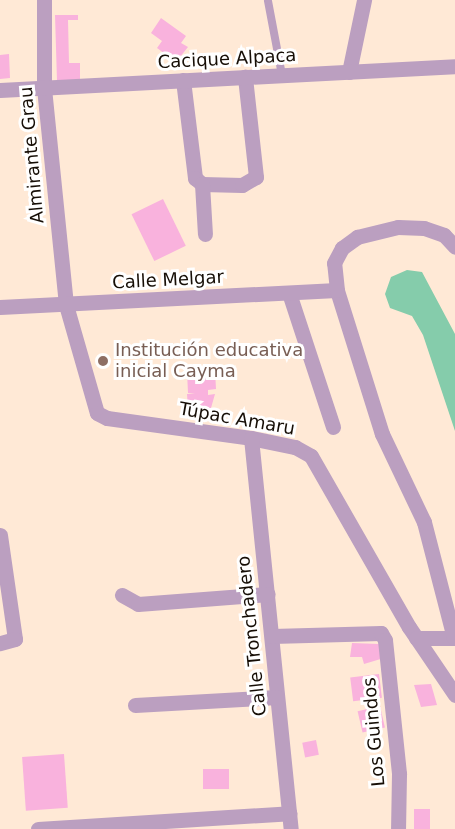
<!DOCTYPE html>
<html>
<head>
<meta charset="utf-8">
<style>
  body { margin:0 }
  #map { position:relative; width:455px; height:829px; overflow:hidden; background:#ffe9d6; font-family:"DejaVu Sans",sans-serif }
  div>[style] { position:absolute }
  .green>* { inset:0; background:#85ccab }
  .building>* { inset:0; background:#f9b2dd; transform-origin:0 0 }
  .service>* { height:8px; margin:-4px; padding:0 4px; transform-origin:4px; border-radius:4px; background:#bb9fc0 }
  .minor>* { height:15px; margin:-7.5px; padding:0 7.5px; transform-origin:7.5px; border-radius:7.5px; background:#bb9fc0 }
  .dots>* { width:16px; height:16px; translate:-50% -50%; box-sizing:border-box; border:3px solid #fff; border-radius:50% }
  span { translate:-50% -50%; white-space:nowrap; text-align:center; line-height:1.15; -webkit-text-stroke:6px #fff; paint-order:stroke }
  .street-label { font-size:18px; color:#160e06 }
  .education-label { font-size:18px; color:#785e54 }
  .left { translate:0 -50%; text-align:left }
</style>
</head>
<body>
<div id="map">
  <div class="green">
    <i style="clip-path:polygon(407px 270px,422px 272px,455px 334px,455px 431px,423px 335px,412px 316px,390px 308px,385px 294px,391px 277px)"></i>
  </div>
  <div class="building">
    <i style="clip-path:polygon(55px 15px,78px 15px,78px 20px,68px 20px,69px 63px,80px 63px,80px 80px,57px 81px)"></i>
    <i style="clip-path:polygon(161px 18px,186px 36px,181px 43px,188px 47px,176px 62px,157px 48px,162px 41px,151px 33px)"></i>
    <i style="clip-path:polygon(9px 54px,10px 78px,0 79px,0 55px)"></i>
    <i style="left:163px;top:199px;width:52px;height:35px;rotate:64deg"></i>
    <i style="clip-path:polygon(215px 370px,216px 389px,208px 390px,208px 395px,215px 394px,211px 408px,188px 409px,187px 394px,195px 394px,188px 393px,187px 372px)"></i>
    <i style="clip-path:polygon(352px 643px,379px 644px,384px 658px,364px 664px,362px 657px,350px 657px)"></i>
    <i style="left:379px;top:674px;width:24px;height:29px;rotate:83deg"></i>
    <i style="clip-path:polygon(431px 684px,437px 705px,421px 707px,414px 685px)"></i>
    <i style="left:380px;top:706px;width:22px;height:23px;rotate:77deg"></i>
    <i style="left:316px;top:740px;width:15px;height:14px;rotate:79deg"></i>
    <i style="left:64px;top:754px;width:54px;height:42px;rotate:86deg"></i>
    <i style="left:203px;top:769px;width:26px;height:20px"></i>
    <i style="left:414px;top:809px;width:16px;height:20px"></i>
  </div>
  <div class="service">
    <i style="left:268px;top:1px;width:75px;rotate:79.3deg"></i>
  </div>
  <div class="minor">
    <i style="left:44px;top:0;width:88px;rotate:90deg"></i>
    <i style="left:44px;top:88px;width:218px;rotate:84.2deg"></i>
    <i style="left:66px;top:305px;width:112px;rotate:74deg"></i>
    <i style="left:97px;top:413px;width:11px;rotate:27deg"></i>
    <i style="left:107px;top:418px;width:145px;rotate:7.9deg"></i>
    <i style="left:251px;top:438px;width:45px;rotate:11.6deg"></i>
    <i style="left:295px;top:447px;width:18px;rotate:29deg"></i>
    <i style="left:311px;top:456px;width:197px;rotate:60.2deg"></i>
    <i style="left:409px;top:627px;width:82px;rotate:55.9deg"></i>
    <i style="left:349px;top:72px;width:74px;rotate:-78.2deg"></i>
    <i style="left:183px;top:80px;width:99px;rotate:83deg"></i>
    <i style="left:195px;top:178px;width:9px;rotate:41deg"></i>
    <i style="left:202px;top:184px;width:40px;rotate:1.4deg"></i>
    <i style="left:242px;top:185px;width:16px;rotate:-30deg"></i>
    <i style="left:256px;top:177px;width:101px;rotate:-96.3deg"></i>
    <i style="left:0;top:90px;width:456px;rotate:-3deg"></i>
    <i style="left:202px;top:184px;width:50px;rotate:86.6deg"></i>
    <i style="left:289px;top:293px;width:141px;rotate:71.8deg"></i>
    <i style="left:0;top:307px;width:337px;rotate:-2.9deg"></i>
    <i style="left:251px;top:438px;width:393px;rotate:84.2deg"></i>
    <i style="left:0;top:535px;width:105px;rotate:81.8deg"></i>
    <i style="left:15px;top:639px;width:16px;rotate:165deg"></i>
    <i style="left:122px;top:595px;width:18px;rotate:29deg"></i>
    <i style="left:138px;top:604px;width:130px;rotate:-4.4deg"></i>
    <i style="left:272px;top:636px;width:109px;rotate:-1.6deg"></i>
    <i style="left:381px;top:633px;width:8px;rotate:60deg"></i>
    <i style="left:385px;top:640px;width:135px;rotate:84deg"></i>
    <i style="left:399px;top:774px;width:55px;rotate:91deg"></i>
    <i style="left:416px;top:638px;width:39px"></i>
    <i style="left:454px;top:638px;width:120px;rotate:-104.5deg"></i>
    <i style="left:424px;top:522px;width:98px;rotate:-115.5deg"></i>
    <i style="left:382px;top:434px;width:151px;rotate:-107.4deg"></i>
    <i style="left:337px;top:290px;width:27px;rotate:-96deg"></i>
    <i style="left:334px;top:263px;width:17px;rotate:-62deg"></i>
    <i style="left:342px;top:248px;width:19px;rotate:-36deg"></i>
    <i style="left:357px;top:237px;width:42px;rotate:-13.7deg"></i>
    <i style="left:398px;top:227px;width:26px;rotate:2deg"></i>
    <i style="left:424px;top:228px;width:21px;rotate:19deg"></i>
    <i style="left:444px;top:235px;width:16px;rotate:47deg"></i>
    <i style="left:135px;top:705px;width:142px;rotate:-3.2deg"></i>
    <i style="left:38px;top:829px;width:252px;rotate:-3.6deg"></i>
  </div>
  <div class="dots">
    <i style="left:103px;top:361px;background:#8d6e63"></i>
  </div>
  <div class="street-label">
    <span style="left:227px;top:59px;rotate:-3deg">Cacique Alpaca</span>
    <span style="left:32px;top:155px;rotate:-95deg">Almirante Grau</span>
    <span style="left:168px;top:280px;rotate:-3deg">Calle Melgar</span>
    <span style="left:237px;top:419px;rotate:10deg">Túpac Amaru</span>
    <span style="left:252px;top:636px;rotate:-96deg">Calle Tronchadero</span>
    <span style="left:374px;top:732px;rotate:-95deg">Los Guindos</span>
  </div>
  <div class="education-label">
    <span class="left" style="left:115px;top:361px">Institución educativa<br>inicial Cayma</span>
  </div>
</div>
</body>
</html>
